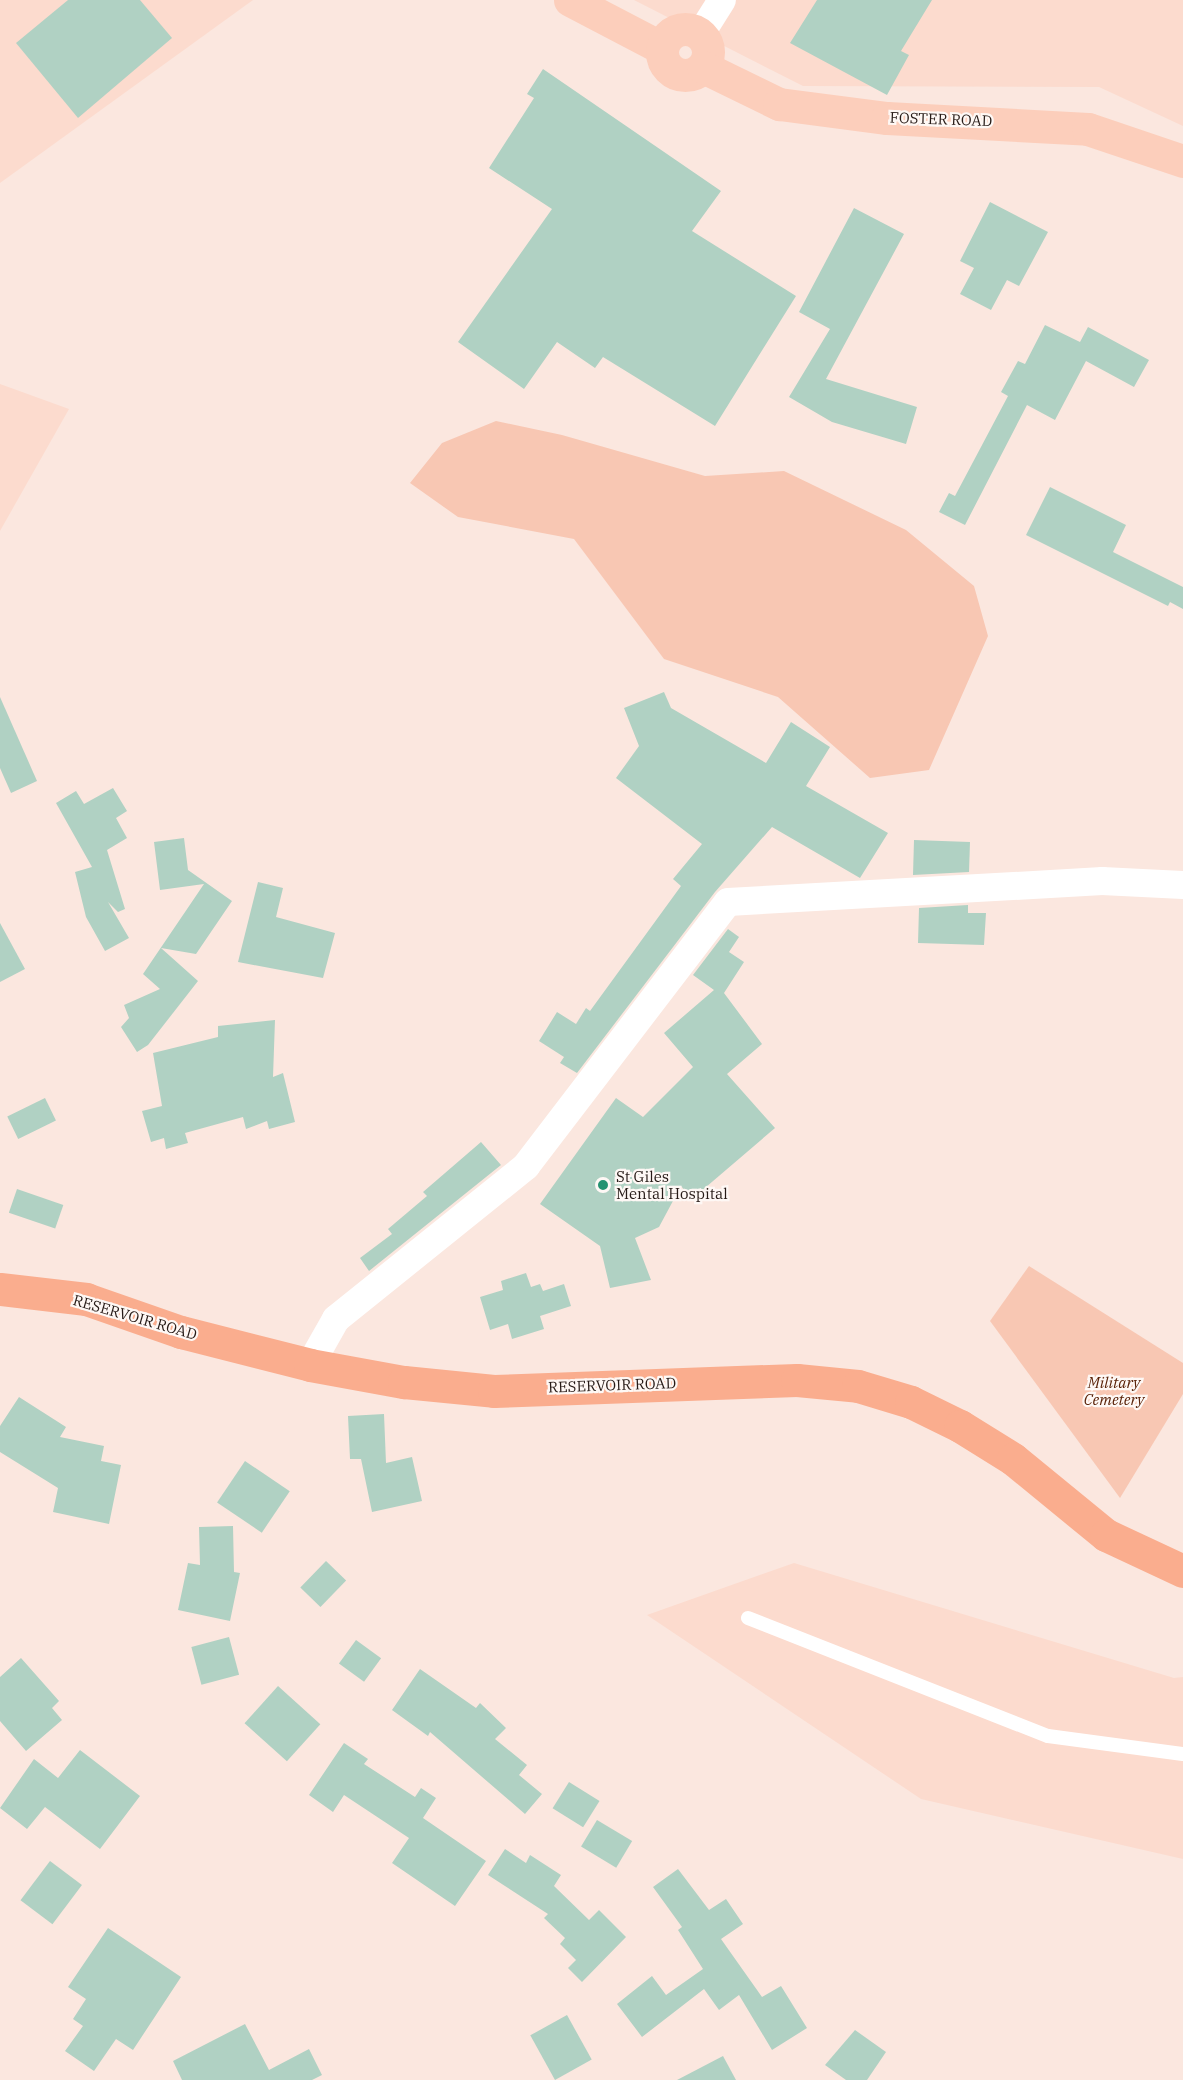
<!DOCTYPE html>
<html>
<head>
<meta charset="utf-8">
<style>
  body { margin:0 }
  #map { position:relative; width:1183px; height:2080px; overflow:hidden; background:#fbe7df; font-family:"IBM Plex Serif",serif }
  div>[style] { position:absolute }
  .built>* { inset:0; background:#fcdbce }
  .green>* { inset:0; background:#f8c7b3 }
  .building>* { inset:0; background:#b0d1c3; transform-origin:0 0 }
  .lane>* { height:14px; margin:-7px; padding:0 7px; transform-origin:7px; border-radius:7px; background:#fff }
  .street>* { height:28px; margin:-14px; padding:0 14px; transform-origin:14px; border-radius:14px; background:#fff }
  .primary>* { height:33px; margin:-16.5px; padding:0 16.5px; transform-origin:16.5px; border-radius:16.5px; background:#fccebb }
  .primary>.ring { margin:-16.5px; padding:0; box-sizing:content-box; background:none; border:33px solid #fccebb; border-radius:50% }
  .highway>* { height:33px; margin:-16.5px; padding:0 16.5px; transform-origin:16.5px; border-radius:16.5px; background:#faad8e }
  .dots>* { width:16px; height:16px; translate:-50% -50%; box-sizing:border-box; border:3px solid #fef8f5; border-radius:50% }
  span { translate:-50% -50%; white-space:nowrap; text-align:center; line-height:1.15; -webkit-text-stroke:4.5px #fef8f5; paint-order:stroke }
  .street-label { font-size:15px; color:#261a16 }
  .poi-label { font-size:15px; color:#261a16 }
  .left { translate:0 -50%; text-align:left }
  .park-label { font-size:15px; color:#5a2208; font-style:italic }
</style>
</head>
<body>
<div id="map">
  <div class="built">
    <i style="clip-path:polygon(0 0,253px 0,0 183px)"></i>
    <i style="clip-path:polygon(634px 0,1183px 0,1183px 126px,1099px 87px,803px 86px)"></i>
    <i style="clip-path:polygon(0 384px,69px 409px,0 531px)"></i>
    <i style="clip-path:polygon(794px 1563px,1174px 1678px,1183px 1677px,1183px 1859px,921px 1799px,647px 1615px)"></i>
  </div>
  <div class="green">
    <i style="clip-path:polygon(496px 421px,562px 435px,705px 476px,784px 471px,906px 530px,974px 586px,988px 636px,929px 770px,870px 778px,778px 697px,664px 659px,574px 539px,458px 517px,410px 483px,442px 443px)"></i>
    <i style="clip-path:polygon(1029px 1266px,1183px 1363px,1183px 1394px,1120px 1498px,990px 1321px)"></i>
  </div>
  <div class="building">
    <i style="clip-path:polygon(68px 0,140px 0,172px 38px,78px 118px,16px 43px)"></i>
    <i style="clip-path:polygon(817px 0,932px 0,901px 51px,909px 55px,887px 95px,790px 43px)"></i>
    <i style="clip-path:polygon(543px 69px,721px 191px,692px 231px,796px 296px,715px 426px,603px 357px,595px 368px,557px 342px,524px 389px,458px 342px,552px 209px,489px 168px,534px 98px,527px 94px)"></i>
    <i style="clip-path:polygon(990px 202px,1048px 232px,1019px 286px,1007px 280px,991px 310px,960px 294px,974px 268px,960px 261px)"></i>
    <i style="clip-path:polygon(854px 208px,904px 234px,826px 379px,917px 407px,906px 444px,832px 422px,789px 397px,830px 329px,799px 312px)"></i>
    <i style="clip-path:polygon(1045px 325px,1080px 342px,1088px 327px,1149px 360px,1134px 387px,1086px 361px,1055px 420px,1027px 405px,965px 525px,939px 512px,949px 493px,955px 496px,1008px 396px,1001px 392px,1018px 361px,1025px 364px)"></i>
    <i style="clip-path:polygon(1050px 487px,1126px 525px,1113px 552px,1183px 587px,1183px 609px,1170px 602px,1168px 606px,1026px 535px)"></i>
    <i style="clip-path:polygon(664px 692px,671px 708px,766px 763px,791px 722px,830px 747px,806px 786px,888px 833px,860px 878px,772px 827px,715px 892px,577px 1073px,560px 1063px,564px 1057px,539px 1041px,557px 1012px,576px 1024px,586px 1008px,590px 1011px,681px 886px,673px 879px,702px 844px,616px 778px,639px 746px,624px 708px)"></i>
    <i style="clip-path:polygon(0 697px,37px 781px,11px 793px,0 768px)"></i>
    <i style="clip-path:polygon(113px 788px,127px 811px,116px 818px,127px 838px,107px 850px,125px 909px,118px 912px,108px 902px,129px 938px,105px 951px,86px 917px,75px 872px,92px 867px,56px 803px,76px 791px,84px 804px)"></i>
    <i style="clip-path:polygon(184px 838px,188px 870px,232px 901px,196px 954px,161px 948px,198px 981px,148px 1045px,137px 1052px,121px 1027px,129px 1018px,124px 1005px,160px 989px,143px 974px,204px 884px,160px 890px,154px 842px)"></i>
    <i style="clip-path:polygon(914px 840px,970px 842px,969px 872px,913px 875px)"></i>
    <i style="clip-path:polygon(258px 882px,283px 888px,276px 917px,335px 933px,323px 978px,238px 962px)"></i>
    <i style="clip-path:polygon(968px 905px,968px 913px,986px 913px,984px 945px,918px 943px,919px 908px)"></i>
    <i style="clip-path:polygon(0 923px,25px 969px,0 982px)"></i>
    <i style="clip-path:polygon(728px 929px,739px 937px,729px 952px,744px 962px,724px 993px,762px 1044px,727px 1074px,775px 1128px,692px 1199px,681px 1186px,659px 1227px,635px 1238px,651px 1280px,610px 1288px,600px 1246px,540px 1204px,616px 1098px,643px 1117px,693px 1067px,664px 1033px,714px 990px,693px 975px)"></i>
    <i style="clip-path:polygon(275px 1020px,273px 1077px,283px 1073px,295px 1122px,269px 1129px,267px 1121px,246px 1129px,243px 1117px,185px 1133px,188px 1143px,166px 1149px,164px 1138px,151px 1142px,142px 1111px,162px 1106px,153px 1053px,218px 1037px,218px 1026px)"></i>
    <i style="left:45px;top:1098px;width:25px;height:42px;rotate:64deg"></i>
    <i style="clip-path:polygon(481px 1142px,501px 1165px,369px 1271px,360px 1258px,392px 1234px,388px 1229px,427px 1196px,423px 1192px)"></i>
    <i style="left:17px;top:1189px;width:49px;height:25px;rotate:19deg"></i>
    <i style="clip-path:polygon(526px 1273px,531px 1287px,540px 1284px,543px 1291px,564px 1284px,571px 1306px,540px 1316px,544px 1329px,512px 1339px,508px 1324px,490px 1330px,480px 1297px,503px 1290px,501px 1281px)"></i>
    <i style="clip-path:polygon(19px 1397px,66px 1427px,60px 1437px,104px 1446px,101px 1461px,121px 1465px,109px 1524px,53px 1512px,58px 1488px,0 1452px,0 1426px)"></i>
    <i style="clip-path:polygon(384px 1414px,386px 1463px,412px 1457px,422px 1501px,372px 1512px,361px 1459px,350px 1459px,348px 1416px)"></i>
    <i style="left:245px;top:1461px;width:54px;height:50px;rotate:34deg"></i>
    <i style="clip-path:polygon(233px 1526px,234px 1572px,240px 1573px,230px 1621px,178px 1610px,188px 1563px,200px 1565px,199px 1527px)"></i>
    <i style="left:326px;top:1561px;width:28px;height:37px;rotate:44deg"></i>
    <i style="left:229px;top:1637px;width:39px;height:39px;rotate:75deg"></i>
    <i style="left:356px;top:1640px;width:31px;height:29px;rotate:36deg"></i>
    <i style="clip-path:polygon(21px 1658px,59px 1701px,52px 1708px,62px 1720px,26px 1751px,0 1721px,0 1677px)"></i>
    <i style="clip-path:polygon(420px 1669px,476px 1708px,480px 1703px,506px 1728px,495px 1739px,527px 1765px,519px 1775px,542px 1794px,525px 1814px,430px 1732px,428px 1736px,392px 1710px)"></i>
    <i style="left:278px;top:1686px;width:57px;height:50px;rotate:42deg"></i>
    <i style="clip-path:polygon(344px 1743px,368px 1759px,364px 1764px,415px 1797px,421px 1788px,436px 1798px,423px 1818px,486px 1861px,455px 1906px,392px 1863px,409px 1838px,344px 1795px,333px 1812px,309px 1795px)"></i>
    <i style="clip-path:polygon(80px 1750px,140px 1796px,100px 1849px,45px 1807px,27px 1829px,0 1808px,34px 1759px,58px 1778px)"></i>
    <i style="left:569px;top:1782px;width:36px;height:31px;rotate:32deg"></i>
    <i style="left:597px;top:1820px;width:41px;height:31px;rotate:31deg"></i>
    <i style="clip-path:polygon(505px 1849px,526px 1863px,530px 1855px,561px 1875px,554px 1886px,589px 1920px,599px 1910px,626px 1937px,582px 1982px,568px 1968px,576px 1960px,560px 1944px,565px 1938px,544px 1918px,548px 1914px,488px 1875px)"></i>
    <i style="left:50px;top:1861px;width:40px;height:49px;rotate:37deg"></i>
    <i style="clip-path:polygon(678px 1869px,709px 1910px,726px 1899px,743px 1924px,721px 1939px,762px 1997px,781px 1986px,807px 2028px,772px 2050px,739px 1995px,719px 2010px,704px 1989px,642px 2037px,617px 2004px,652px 1976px,666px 1995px,703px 1969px,678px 1930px,682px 1927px,653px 1887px)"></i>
    <i style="clip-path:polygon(108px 1928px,181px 1977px,133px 2050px,116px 2039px,94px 2071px,65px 2051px,83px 2026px,73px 2019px,86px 1999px,68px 1987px)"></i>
    <i style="left:567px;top:2015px;width:51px;height:42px;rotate:61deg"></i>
    <i style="clip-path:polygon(245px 2024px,269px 2070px,309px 2049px,322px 2075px,312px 2080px,182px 2080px,173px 2061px)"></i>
    <i style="clip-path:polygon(855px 2030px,886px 2052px,867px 2080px,846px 2080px,825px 2065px)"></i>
    <i style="clip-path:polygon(723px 2056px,736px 2080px,677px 2080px)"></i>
  </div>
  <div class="lane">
    <i style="left:748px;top:1618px;width:322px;rotate:21.5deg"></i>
    <i style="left:1048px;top:1736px;width:136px;rotate:7.6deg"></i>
  </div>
  <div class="street">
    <i style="left:700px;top:35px;width:41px;rotate:-57.8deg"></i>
    <i style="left:310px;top:1365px;width:53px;rotate:-60.5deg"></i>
    <i style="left:336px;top:1319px;width:244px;rotate:-38.8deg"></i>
    <i style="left:526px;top:1166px;width:332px;rotate:-52.6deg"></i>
    <i style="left:728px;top:902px;width:375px;rotate:-3.2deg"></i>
    <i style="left:1102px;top:881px;width:81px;rotate:2.8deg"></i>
  </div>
  <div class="primary">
    <i style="left:570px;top:0;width:104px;rotate:27.6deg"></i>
    <i class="ring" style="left:662px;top:29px;width:13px;height:13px"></i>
    <i style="left:703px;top:67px;width:85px;rotate:26deg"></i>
    <i style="left:779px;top:104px;width:109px;rotate:7.4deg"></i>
    <i style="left:887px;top:118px;width:201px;rotate:3.1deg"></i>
    <i style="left:1088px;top:129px;width:100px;rotate:18.6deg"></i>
  </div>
  <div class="highway">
    <i style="left:0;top:1289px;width:87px;rotate:6.6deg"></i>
    <i style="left:86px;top:1299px;width:101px;rotate:19.2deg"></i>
    <i style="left:181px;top:1332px;width:133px;rotate:14.3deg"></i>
    <i style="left:310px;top:1365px;width:96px;rotate:10.3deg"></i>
    <i style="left:404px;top:1382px;width:90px;rotate:5.7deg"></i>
    <i style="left:494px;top:1391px;width:303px;rotate:-2.1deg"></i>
    <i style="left:797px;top:1380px;width:61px;rotate:5.6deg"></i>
    <i style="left:858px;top:1386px;width:55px;rotate:16.8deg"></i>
    <i style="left:911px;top:1402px;width:55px;rotate:26.1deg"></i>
    <i style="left:960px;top:1426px;width:62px;rotate:31.9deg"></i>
    <i style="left:1013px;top:1459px;width:120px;rotate:39.3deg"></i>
    <i style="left:1106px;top:1535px;width:85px;rotate:25.1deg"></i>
  </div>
  <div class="dots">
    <i style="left:603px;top:1185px;background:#259271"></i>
  </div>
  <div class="street-label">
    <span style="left:941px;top:119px;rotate:2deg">FOSTER ROAD</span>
    <span style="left:135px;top:1317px;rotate:16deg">RESERVOIR ROAD</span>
    <span style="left:612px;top:1385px;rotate:-2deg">RESERVOIR ROAD</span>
  </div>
  <div class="poi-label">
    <span class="left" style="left:616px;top:1185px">St Giles<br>Mental Hospital</span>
  </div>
  <div class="park-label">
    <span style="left:1114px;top:1391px">Military<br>Cemetery</span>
  </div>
</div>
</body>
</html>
